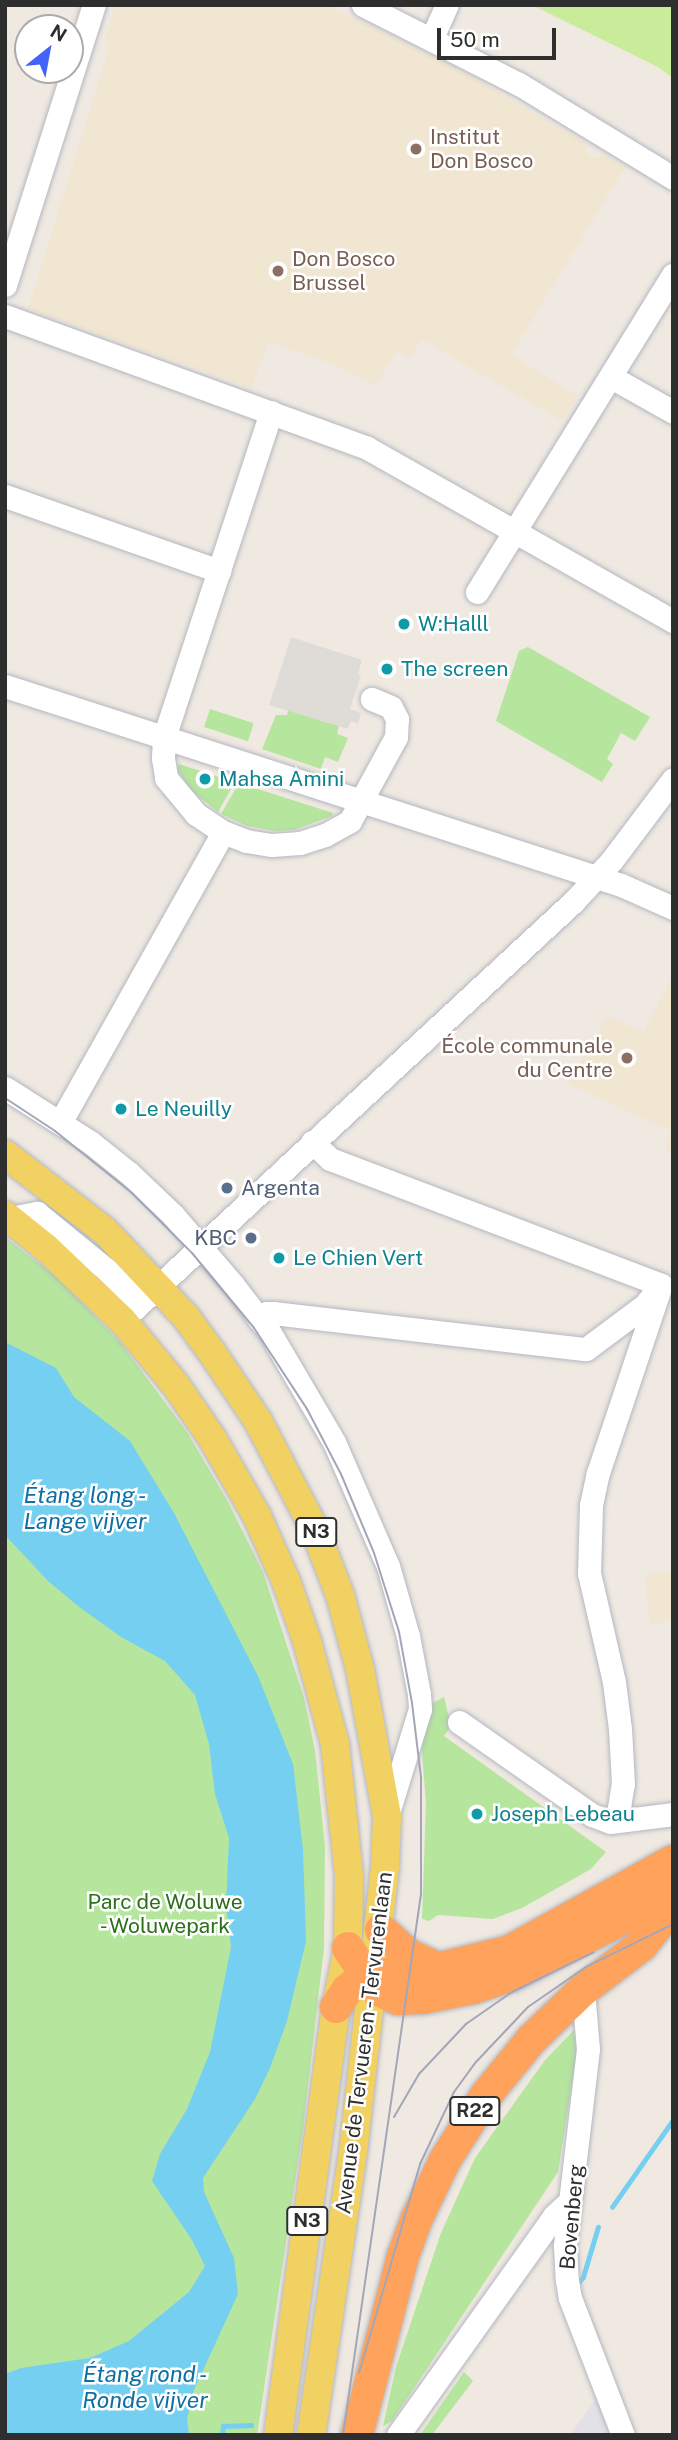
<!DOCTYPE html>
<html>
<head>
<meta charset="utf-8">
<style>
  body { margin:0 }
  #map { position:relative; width:678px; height:2440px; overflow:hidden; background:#efe9e1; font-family:"Public Sans",sans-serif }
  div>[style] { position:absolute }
  .industrial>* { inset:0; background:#e3e1e8 }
  .education>* { inset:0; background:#f0e6d1 }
  .green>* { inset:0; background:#b6e59e; transform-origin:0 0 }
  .pitch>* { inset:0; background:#c9ec9a }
  .plaza>* { inset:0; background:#dfdcd8 }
  .water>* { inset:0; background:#75cff0 }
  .stream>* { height:4.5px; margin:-2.25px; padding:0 2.25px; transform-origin:2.25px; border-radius:2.25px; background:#75cff0 }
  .roads { filter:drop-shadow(0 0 2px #b4b7c1) drop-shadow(0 0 2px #b4b7c1) }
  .minor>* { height:23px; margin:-11.5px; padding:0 11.5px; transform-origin:11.5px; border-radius:11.5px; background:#fff }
  .major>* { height:28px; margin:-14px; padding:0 14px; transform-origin:14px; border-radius:14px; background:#f2d163 }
  .highway>* { height:32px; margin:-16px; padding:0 16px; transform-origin:16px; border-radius:16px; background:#ffa35c }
  .tram>* { height:2px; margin:-1px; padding:0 1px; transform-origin:1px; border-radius:1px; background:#a3a6b8 }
  .dots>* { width:19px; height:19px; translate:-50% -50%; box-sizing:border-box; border:4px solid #fff; border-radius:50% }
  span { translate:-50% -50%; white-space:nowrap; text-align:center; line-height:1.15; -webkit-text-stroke:5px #fff; paint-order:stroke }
  .shield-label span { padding:2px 5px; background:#fff; border:2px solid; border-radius:5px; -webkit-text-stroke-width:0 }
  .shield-label { font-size:19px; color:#2e2e2e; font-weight:700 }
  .education-label { font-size:21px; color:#785e54 }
  .left { translate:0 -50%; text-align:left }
  .right { translate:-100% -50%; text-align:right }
  .culture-label { font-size:21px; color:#0d838f }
  .service-label { font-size:21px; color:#4e5e75 }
  .park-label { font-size:21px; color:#2c6e1b }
  .street-label { font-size:21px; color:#2e2e2e }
  .water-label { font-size:23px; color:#0d6fa3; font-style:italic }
  .frame { position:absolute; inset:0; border:7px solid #2e2e2e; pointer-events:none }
  .north { position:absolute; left:14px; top:14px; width:70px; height:70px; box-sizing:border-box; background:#fff; border:2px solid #ababab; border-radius:50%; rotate:31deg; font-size:19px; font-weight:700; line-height:28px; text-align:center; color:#2e2e2e }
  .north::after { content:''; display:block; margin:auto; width:24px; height:32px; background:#4264fb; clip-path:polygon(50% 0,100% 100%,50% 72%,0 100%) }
  .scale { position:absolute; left:437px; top:28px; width:119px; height:32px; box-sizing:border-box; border:4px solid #2e2e2e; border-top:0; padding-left:9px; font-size:21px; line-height:24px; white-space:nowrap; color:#2e2e2e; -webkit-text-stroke:5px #fff; paint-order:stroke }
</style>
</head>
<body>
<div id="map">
  <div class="industrial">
    <i style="clip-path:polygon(600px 2393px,615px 2435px,570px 2435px)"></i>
  </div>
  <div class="education">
    <i style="clip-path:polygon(115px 5px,328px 5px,457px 68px,588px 145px,585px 152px,597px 159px,603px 154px,625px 167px,511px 355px,578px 396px,562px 421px,421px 339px,410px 358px,396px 351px,376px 385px,331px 364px,269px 341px,251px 388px,28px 309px,109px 49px,105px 38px)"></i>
    <i style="clip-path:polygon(673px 975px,673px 1153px,665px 1150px,672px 1131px,567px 1084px,607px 1016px,644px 1032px)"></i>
    <i style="clip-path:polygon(673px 1571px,673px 1619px,650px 1626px,645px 1574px)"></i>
  </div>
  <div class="green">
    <i style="clip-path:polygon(528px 647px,650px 717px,635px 741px,621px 733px,607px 759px,613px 764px,602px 782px,496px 721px,519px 651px)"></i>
    <i style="left:210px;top:709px;width:46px;height:19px;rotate:18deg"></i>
    <i style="clip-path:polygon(288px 710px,339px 726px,337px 734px,348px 738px,338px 762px,325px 757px,321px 769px,262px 749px,276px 715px,287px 715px)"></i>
    <i style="clip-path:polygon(179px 764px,235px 782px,218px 812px,192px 791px,177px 769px)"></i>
    <i style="clip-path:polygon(239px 783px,333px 813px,332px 816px,294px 830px,275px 831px,247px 826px,221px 814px)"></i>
    <i style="clip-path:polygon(5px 1237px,58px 1278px,120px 1342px,187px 1432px,227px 1500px,263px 1572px,304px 1698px,315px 1750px,325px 1847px,324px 1948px,303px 2129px,257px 2435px,5px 2435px)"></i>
    <i style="clip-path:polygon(444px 1697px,451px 1726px,444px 1736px,606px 1852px,591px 1869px,522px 1908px,493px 1919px,438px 1915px,429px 1921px,422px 1919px,426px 1803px,420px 1728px,425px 1707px)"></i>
    <i style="clip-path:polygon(574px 2030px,577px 2053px,558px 2172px,392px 2421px,383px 2426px,396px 2367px,441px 2233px,475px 2158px,545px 2060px)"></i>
    <i style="clip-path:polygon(464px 2372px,473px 2381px,432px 2435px,420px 2435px)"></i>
  </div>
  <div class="pitch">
    <i style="clip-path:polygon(532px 5px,673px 5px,673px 78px,658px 67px)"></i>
  </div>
  <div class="plaza">
    <i style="clip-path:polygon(291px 637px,362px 660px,358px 674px,361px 676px,350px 709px,361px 713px,358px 724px,351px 721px,348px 729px,269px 705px)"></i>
  </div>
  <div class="water">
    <i style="clip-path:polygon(5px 1342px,56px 1368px,74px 1397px,130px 1441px,174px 1513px,258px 1676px,293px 1764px,303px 1849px,306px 1941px,287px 2021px,270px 2068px,255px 2099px,203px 2178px,204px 2192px,234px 2258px,238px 2294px,194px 2390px,187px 2419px,189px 2435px,5px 2435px,5px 2374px,21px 2368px,90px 2358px,129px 2341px,189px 2292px,205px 2266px,192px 2240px,152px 2181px,160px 2154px,187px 2109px,210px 2052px,231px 1947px,226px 1905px,229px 1838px,215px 1794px,209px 1744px,195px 1695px,165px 1661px,121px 1637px,78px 1606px,48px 1581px,5px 1535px)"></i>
  </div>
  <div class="stream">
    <i style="left:612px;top:2207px;width:106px;rotate:-55deg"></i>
    <i style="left:577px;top:2284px;width:9px;rotate:-49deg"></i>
    <i style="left:583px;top:2277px;width:52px;rotate:-73.3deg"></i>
    <i style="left:222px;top:2435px;width:9px;rotate:-84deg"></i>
    <i style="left:223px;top:2426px;width:28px;rotate:-2deg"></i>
  </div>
  <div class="roads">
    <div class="minor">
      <i style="left:363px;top:5px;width:175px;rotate:26.9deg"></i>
      <i style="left:519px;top:84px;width:180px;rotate:31.4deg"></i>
      <i style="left:432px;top:38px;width:36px;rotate:-66deg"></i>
      <i style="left:5px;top:285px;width:294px;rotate:-72.4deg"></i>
      <i style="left:5px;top:316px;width:385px;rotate:20deg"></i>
      <i style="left:367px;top:448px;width:352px;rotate:29.5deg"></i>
      <i style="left:611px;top:377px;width:71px;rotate:29.4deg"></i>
      <i style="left:271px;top:412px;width:343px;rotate:108.2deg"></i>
      <i style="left:164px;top:738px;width:20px;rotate:93deg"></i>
      <i style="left:163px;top:758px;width:20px;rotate:81deg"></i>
      <i style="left:166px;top:778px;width:47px;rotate:50.2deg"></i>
      <i style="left:196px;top:814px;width:32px;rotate:34deg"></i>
      <i style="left:223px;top:832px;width:25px;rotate:21deg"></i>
      <i style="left:246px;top:841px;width:26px;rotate:9deg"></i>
      <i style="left:272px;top:845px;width:28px;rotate:-4deg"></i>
      <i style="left:300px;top:843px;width:26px;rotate:-18deg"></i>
      <i style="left:325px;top:835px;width:29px;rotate:-29deg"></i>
      <i style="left:350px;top:821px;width:96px;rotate:-61.3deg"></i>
      <i style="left:396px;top:737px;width:18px;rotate:-87deg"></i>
      <i style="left:397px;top:719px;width:13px;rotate:-117deg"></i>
      <i style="left:391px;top:707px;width:21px;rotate:-157deg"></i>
      <i style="left:5px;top:496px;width:227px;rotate:19.3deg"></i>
      <i style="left:477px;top:592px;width:373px;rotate:-58.3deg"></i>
      <i style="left:5px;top:686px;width:647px;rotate:17.9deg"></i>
      <i style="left:621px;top:885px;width:57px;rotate:23.9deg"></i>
      <i style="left:5px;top:1088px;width:101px;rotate:32.4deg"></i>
      <i style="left:90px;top:1142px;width:50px;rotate:38.5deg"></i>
      <i style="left:129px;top:1173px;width:61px;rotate:43.7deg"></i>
      <i style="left:173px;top:1215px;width:92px;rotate:49.4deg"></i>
      <i style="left:233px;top:1285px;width:61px;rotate:52.4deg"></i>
      <i style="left:270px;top:1333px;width:126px;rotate:59.6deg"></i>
      <i style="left:334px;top:1442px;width:135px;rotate:66.5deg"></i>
      <i style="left:388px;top:1566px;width:73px;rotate:74.1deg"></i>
      <i style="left:408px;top:1636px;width:59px;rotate:79.3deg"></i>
      <i style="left:419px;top:1694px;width:15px;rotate:86deg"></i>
      <i style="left:420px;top:1709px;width:109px;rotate:107.1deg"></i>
      <i style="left:61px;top:1121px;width:331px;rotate:-60.7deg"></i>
      <i style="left:312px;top:1142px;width:25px;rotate:43deg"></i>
      <i style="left:330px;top:1159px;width:354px;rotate:20.8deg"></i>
      <i style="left:5px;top:1219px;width:33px;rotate:-11deg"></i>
      <i style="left:37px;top:1213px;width:92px;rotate:39.2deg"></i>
      <i style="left:108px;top:1271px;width:45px;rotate:45deg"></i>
      <i style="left:259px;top:1319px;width:10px;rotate:-37deg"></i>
      <i style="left:267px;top:1313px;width:6px"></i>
      <i style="left:273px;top:1313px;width:315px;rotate:6.6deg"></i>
      <i style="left:586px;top:1349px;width:74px;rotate:-36.7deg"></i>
      <i style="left:645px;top:1305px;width:16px;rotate:-52deg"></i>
      <i style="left:122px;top:1320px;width:615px;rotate:-42.83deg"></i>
      <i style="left:573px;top:902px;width:57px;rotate:-47.1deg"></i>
      <i style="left:612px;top:860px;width:101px;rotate:-53deg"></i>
      <i style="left:459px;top:1722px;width:162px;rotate:35deg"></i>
      <i style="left:592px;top:1815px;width:19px;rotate:21deg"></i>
      <i style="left:610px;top:1822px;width:64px;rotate:-7.2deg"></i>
      <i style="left:617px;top:1820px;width:36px;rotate:-81deg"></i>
      <i style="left:623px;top:1784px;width:55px;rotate:-93.1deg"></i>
      <i style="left:620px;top:1729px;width:47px;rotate:-97.3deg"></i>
      <i style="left:614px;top:1682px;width:112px;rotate:-102.9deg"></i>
      <i style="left:589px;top:1573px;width:68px;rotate:-88.3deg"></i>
      <i style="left:591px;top:1505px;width:33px;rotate:-78deg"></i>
      <i style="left:598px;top:1473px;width:198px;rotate:-71.5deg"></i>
      <i style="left:583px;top:1990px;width:59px;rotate:85.2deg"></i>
      <i style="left:588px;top:2049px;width:198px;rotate:96.7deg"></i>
      <i style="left:565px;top:2246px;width:34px;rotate:87deg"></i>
      <i style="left:567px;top:2280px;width:18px;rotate:81deg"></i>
      <i style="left:570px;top:2298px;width:147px;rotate:68.9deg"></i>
      <i style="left:398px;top:2435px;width:269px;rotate:-54.5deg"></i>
      <i style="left:554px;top:2216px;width:22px;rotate:-43deg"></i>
    </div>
    <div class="major">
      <i style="left:5px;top:1154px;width:126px;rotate:37.6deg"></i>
      <i style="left:105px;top:1231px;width:118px;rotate:46.7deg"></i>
      <i style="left:186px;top:1317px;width:46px;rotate:53.9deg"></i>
      <i style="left:213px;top:1354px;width:81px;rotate:56.1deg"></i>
      <i style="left:258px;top:1421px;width:121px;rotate:62.4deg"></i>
      <i style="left:314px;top:1528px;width:72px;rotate:68.8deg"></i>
      <i style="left:340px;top:1595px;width:77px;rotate:74.9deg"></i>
      <i style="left:360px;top:1669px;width:149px;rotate:79.6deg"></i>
      <i style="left:387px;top:1816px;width:51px;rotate:92.2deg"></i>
      <i style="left:385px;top:1867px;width:280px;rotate:96.4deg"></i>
      <i style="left:354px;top:2145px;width:293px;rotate:98.4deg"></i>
      <i style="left:5px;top:1215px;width:53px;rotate:38.8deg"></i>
      <i style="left:46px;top:1248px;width:105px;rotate:43.5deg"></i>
      <i style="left:122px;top:1320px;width:83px;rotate:50.4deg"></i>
      <i style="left:175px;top:1384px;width:65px;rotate:55.6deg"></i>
      <i style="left:212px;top:1438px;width:90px;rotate:60deg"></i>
      <i style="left:257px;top:1516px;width:71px;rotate:66deg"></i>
      <i style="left:286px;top:1581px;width:64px;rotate:70.7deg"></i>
      <i style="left:307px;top:1641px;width:107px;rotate:74.8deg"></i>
      <i style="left:335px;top:1744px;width:131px;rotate:83.9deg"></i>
      <i style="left:349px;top:1874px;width:74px;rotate:90.8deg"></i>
      <i style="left:348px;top:1948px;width:60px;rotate:101.5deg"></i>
      <i style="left:336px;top:2007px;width:432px;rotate:97.7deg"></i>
    </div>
    <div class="highway">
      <i style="left:381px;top:1930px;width:38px;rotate:42deg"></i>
      <i style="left:409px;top:1955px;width:29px;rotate:25deg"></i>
      <i style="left:348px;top:1948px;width:48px;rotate:57deg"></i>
      <i style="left:374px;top:1988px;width:26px;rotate:25deg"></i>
      <i style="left:398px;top:1999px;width:25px;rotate:-2deg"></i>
      <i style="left:423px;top:1998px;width:51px;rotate:-11.3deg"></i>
      <i style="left:473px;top:1988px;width:40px;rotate:-18deg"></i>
      <i style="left:511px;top:1976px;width:182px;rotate:-27.1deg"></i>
      <i style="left:336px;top:2007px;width:20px;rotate:-57deg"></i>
      <i style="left:347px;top:1990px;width:22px;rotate:-39deg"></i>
      <i style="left:364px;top:1976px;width:81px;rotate:-6.3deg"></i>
      <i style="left:445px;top:1967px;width:67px;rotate:-13.8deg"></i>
      <i style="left:510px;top:1951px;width:186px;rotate:-28.9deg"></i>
      <i style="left:357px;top:2435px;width:185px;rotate:-75.6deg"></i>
      <i style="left:403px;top:2256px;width:40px;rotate:-69.8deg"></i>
      <i style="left:417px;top:2218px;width:64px;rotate:-64.2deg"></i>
      <i style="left:445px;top:2160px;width:78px;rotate:-57.5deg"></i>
      <i style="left:487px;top:2094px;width:70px;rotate:-50.8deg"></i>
      <i style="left:531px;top:2040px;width:72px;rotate:-43.9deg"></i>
      <i style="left:583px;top:1990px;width:74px;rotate:-37.3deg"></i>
      <i style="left:642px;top:1945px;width:50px;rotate:-51.5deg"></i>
    </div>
  </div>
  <div class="tram">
    <i style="left:5px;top:1098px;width:60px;rotate:33.4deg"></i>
    <i style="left:55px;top:1131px;width:99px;rotate:38.8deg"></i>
    <i style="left:132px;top:1193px;width:85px;rotate:45deg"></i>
    <i style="left:192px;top:1253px;width:97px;rotate:50.4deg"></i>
    <i style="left:254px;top:1328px;width:97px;rotate:56.8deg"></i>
    <i style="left:307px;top:1409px;width:73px;rotate:62.4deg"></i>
    <i style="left:341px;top:1474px;width:86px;rotate:67.3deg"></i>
    <i style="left:374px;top:1553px;width:83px;rotate:72.4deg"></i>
    <i style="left:399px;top:1632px;width:72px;rotate:79.6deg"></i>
    <i style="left:412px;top:1703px;width:75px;rotate:83.1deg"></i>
    <i style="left:421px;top:1777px;width:117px;rotate:90deg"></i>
    <i style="left:421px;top:1894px;width:547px;rotate:98.2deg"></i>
    <i style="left:394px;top:2117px;width:50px;rotate:-59.8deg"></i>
    <i style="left:419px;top:2074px;width:69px;rotate:-46.8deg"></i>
    <i style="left:466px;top:2024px;width:56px;rotate:-34.8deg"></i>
    <i style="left:512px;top:1992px;width:91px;rotate:-26deg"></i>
    <i style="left:359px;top:2373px;width:218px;rotate:-73.7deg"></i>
    <i style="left:420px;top:2164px;width:80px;rotate:-64.7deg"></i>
    <i style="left:454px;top:2092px;width:37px;rotate:-54deg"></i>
    <i style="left:476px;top:2062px;width:76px;rotate:-46.6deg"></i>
    <i style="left:528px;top:2007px;width:70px;rotate:-34.6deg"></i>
    <i style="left:586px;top:1967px;width:97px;rotate:-26.3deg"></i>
  </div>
  <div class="dots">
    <i style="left:416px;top:149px;background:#8d6e63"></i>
    <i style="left:278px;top:271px;background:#8d6e63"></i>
    <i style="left:404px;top:624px;background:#0f9aa8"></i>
    <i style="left:387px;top:669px;background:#0f9aa8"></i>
    <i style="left:205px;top:779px;background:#0f9aa8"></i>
    <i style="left:627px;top:1058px;background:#8d6e63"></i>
    <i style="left:121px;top:1109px;background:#0f9aa8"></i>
    <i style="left:227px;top:1188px;background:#5c6f8a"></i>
    <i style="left:251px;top:1238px;background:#5c6f8a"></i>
    <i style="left:279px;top:1258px;background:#0f9aa8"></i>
    <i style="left:477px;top:1814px;background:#0f9aa8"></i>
  </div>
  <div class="shield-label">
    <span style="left:316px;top:1532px">N3</span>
    <span style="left:475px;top:2111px">R22</span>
    <span style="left:307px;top:2221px">N3</span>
  </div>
  <div class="education-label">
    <span class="left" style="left:430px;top:149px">Institut<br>Don Bosco</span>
    <span class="left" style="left:292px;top:271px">Don Bosco<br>Brussel</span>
    <span class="right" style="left:613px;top:1058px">École communale<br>du Centre</span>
  </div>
  <div class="culture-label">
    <span class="left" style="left:418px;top:624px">W:Halll</span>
    <span class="left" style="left:401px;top:669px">The screen</span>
    <span class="left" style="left:219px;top:779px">Mahsa Amini</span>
    <span class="left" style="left:135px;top:1109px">Le Neuilly</span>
    <span class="left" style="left:293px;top:1258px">Le Chien Vert</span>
    <span class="left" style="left:491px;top:1814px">Joseph Lebeau</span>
  </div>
  <div class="service-label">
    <span class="left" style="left:241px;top:1188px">Argenta</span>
    <span class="right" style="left:237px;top:1238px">KBC</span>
  </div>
  <div class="park-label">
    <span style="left:165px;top:1914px">Parc de Woluwe<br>- Woluwepark</span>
  </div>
  <div class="street-label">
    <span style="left:364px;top:2043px;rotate:-83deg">Avenue de Tervueren - Tervurenlaan</span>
    <span style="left:572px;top:2217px;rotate:-85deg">Bovenberg</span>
  </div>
  <div class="water-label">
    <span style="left:85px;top:1508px">Étang long -<br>Lange vijver</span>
    <span style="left:145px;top:2387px">Étang rond -<br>Ronde vijver</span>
  </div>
  <div class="frame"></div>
  <div class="north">N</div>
  <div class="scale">50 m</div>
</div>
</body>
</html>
